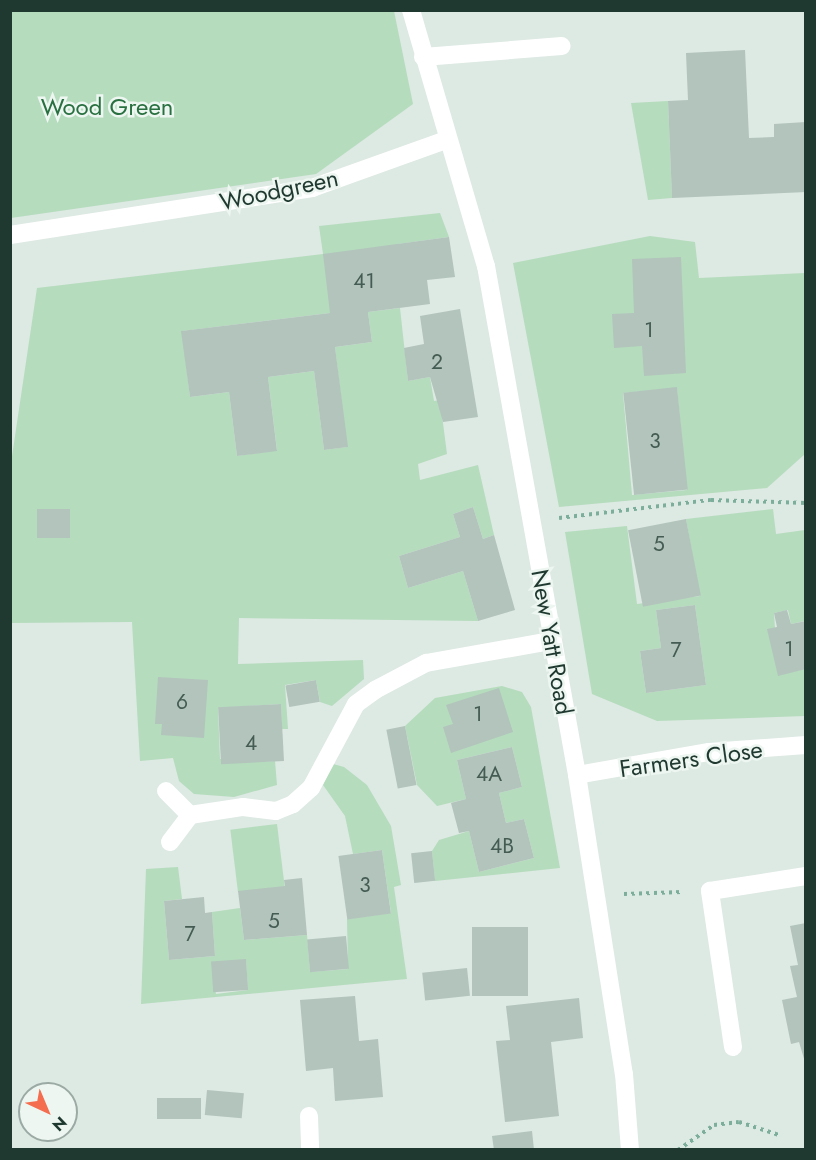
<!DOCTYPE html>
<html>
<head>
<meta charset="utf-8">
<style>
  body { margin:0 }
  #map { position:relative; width:816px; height:1160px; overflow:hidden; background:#dde9e3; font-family:Jost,sans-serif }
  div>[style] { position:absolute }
  .green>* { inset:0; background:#b5dcbd; transform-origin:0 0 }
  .building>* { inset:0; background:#b2c4bc; transform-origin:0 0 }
  .path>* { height:4px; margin-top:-2px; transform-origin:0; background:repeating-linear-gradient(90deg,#7cae9b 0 3px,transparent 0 7.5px) }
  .minor>* { height:18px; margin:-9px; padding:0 9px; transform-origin:9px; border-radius:9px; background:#fff }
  span { translate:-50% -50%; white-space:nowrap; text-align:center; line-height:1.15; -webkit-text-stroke:5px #edf6f1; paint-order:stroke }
  .number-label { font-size:21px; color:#445c53 }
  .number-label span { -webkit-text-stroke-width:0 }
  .park-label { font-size:24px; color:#28703f }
  .street-label { font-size:24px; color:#1f3930 }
  .frame { position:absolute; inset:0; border:12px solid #1f3930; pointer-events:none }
  .north { position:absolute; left:18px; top:1082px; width:60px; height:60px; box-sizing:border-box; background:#edf6f1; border:2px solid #9baaa4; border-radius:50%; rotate:136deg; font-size:16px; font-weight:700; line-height:24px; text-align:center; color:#1f3930 }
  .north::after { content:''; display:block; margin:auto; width:21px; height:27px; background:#f56d4f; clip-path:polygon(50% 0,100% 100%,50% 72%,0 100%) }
</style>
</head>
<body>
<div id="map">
  <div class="green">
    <i style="clip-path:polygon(10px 11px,394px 11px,413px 104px,316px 174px,11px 218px)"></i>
    <i style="clip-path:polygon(668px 101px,672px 198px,648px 200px,631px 103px)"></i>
    <i style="clip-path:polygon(440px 213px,449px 237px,398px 244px,330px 313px,182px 331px,190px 397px,229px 392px,237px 456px,277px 450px,268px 377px,314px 371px,324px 450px,347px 447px,335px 347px,372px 342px,368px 312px,400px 308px,408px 381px,430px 377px,434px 401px,440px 400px,447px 454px,418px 464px,420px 480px,478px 465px,494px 535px,483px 539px,473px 507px,453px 514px,460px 537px,399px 556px,408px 588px,463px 571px,478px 621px,239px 618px,238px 664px,363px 660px,364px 679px,332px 706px,320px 702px,316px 680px,285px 685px,288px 729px,282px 729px,281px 704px,218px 708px,220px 759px,262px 757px,263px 762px,275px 761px,277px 785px,234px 797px,194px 794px,179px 781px,173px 758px,140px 761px,132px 622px,11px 623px,11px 463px,37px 288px,323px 254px,319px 226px)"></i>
    <i style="clip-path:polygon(evenodd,650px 236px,695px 242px,699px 278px,805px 273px,805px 454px,767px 488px,559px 507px,513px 263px,650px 236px,677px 388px,687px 490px,632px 495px,623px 393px,677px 388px)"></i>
    <i style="clip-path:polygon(evenodd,773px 509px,776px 534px,805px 530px,805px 621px,791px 624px,788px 610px,774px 613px,778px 675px,805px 669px,805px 716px,657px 721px,592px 694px,565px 532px,627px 526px,637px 604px,700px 596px,686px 519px,773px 509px,695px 605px,706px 685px,646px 693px,640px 651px,661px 648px,656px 610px,695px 605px)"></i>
    <i style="clip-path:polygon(502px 686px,522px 692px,531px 707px,560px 868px,435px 881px,432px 851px,439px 840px,469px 831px,479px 872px,534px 858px,524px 819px,506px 823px,499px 793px,522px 787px,512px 747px,457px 760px,466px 799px,437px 806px,417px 785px,405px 726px,435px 698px)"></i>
    <i style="clip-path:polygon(evenodd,333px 764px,344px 767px,367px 785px,391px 826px,401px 885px,394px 887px,407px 979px,141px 1004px,146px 869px,178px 867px,182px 899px,164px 901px,169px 960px,215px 956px,212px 912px,240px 908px,244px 940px,307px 935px,310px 972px,348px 969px,347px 919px,391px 913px,382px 850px,353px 854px,345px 816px,323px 785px,333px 764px,246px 960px,248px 990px,216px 994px,212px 964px,246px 960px)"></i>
    <i style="left:277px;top:824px;width:63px;height:47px;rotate:83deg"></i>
  </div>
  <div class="building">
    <i style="clip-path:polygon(745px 50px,749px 138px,774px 137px,774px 124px,806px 122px,806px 192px,672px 198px,668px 101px,688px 100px,686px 53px)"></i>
    <i style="clip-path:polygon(449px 237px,455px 277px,427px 280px,430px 304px,368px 312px,372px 342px,335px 347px,348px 447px,324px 450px,314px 371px,268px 377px,277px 451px,237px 456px,229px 392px,190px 397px,181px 331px,330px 313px,323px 254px)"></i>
    <i style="clip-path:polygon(681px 257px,686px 373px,644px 376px,642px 346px,614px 348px,612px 314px,634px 313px,632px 259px)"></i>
    <i style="clip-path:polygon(460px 309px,478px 417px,443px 422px,430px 377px,408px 381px,404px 348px,424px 344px,420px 316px)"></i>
    <i style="left:677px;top:387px;width:103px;height:54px;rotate:84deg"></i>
    <i style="clip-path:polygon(473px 507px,483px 539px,494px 535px,515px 610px,478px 621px,463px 571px,408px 588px,399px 556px,460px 537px,453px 514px)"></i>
    <i style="left:70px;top:509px;width:29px;height:33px;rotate:90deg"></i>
    <i style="left:686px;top:519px;width:78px;height:59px;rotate:79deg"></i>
    <i style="clip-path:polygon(695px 605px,706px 685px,646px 693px,640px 651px,661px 648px,656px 610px)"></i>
    <i style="clip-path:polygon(787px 610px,791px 624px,806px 621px,806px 669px,778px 676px,767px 629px,777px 627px,774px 613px)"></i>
    <i style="clip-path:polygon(158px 677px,208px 680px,204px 738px,161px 735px,162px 724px,155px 724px)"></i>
    <i style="left:316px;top:680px;width:22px;height:31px;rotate:80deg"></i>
    <i style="clip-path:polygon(499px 688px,513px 732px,451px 753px,443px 727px,453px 724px,446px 705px)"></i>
    <i style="left:281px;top:704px;width:57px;height:63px;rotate:87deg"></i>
    <i style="left:405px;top:726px;width:60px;height:19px;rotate:79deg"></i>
    <i style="clip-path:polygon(512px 747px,522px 787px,499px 793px,506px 823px,524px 819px,534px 858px,479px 872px,469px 831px,459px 833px,451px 803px,466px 799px,457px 760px)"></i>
    <i style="left:382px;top:850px;width:64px;height:44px;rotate:82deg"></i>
    <i style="left:432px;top:851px;width:30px;height:21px;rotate:84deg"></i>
    <i style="clip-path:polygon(302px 878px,307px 935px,244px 940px,238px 891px,285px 886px,284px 880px)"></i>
    <i style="clip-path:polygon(204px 897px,205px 913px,212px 912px,215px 956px,169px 960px,164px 901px)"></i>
    <i style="clip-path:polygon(806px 923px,806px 1062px,805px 1062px,799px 1042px,791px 1044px,782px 1000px,797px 997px,790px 966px,798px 965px,790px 926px)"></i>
    <i style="left:472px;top:927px;width:56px;height:69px"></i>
    <i style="left:346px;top:936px;width:33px;height:39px;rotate:85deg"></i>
    <i style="left:246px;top:959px;width:31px;height:35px;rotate:86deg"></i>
    <i style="left:467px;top:968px;width:28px;height:45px;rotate:84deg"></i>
    <i style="clip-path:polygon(355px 996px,359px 1041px,378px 1039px,383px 1097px,335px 1101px,333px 1068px,306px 1071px,300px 1000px)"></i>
    <i style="clip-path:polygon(579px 998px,583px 1038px,551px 1042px,559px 1116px,505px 1122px,496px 1041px,510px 1040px,506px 1006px)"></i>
    <i style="left:207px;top:1090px;width:37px;height:25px;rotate:5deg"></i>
    <i style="left:201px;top:1098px;width:21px;height:44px;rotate:90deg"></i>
    <i style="clip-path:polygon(532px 1131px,534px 1150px,494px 1150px,492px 1136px)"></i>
  </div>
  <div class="path">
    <i style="left:559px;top:518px;width:153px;rotate:-6.8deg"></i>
    <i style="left:711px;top:500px;width:95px;rotate:1.8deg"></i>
    <i style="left:624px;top:894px;width:58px;rotate:-2deg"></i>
    <i style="left:678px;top:1150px;width:44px;rotate:-34.8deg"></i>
    <i style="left:714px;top:1125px;width:25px;rotate:-7deg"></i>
    <i style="left:739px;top:1122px;width:42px;rotate:18deg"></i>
  </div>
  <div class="minor">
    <i style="left:411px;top:10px;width:267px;rotate:73.7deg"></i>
    <i style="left:486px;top:266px;width:517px;rotate:79.86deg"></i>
    <i style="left:577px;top:775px;width:303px;rotate:81.1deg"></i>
    <i style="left:624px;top:1074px;width:76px;rotate:85.5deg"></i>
    <i style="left:423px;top:57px;width:139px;rotate:-4.5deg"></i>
    <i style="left:10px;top:235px;width:306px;rotate:-8.8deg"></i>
    <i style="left:312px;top:188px;width:142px;rotate:-19.7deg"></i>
    <i style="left:577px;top:775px;width:134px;rotate:-9.9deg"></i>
    <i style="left:709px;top:752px;width:97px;rotate:-4.1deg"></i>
    <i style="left:166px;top:791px;width:34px;rotate:45deg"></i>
    <i style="left:170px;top:842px;width:34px;rotate:-53deg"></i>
    <i style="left:190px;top:815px;width:54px;rotate:-8.6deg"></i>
    <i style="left:243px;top:807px;width:33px;rotate:7deg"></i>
    <i style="left:276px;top:811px;width:18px;rotate:-22deg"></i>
    <i style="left:293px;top:804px;width:24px;rotate:-42deg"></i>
    <i style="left:311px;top:788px;width:95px;rotate:-61.8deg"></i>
    <i style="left:356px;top:704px;width:24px;rotate:-36deg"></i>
    <i style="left:375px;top:690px;width:58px;rotate:-27.9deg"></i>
    <i style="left:426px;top:663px;width:127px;rotate:-10deg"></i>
    <i style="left:733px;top:1047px;width:158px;rotate:-98.4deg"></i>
    <i style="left:710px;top:891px;width:97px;rotate:-8.9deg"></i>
    <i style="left:309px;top:1116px;width:34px;rotate:88deg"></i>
  </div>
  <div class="number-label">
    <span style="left:364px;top:281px">41</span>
    <span style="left:649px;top:330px">1</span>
    <span style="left:437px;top:362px">2</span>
    <span style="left:655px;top:441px">3</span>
    <span style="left:659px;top:544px">5</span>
    <span style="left:789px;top:649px">1</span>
    <span style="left:676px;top:650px">7</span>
    <span style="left:182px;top:702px">6</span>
    <span style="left:478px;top:714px">1</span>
    <span style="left:251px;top:743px">4</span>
    <span style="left:489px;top:774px">4A</span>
    <span style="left:502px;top:846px">4B</span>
    <span style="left:365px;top:885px">3</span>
    <span style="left:274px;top:921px">5</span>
    <span style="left:190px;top:934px">7</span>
  </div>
  <div class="park-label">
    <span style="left:107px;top:107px">Wood Green</span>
  </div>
  <div class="street-label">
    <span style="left:279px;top:190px;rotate:-12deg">Woodgreen</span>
    <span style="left:552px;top:642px;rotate:80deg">New Yatt Road</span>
    <span style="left:691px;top:759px;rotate:-8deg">Farmers Close</span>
  </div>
  <div class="frame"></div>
  <div class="north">N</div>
</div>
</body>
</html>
